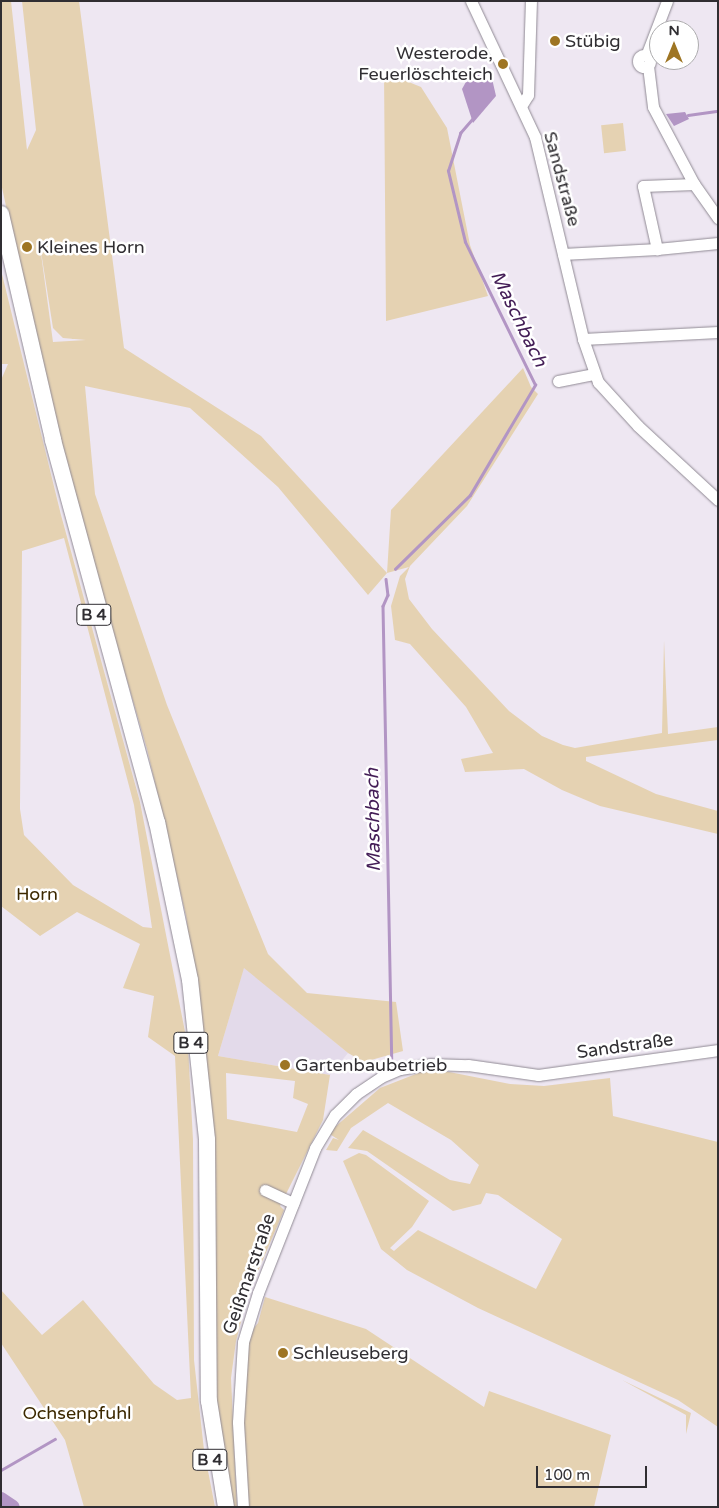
<!DOCTYPE html>
<html>
<head>
<meta charset="utf-8">
<style>
  body { margin:0 }
  #map { position:relative; width:719px; height:1508px; overflow:hidden; background:#eee7f2; font-family:"Varela Round",sans-serif }
  div>[style] { position:absolute }
  .built>* { inset:0; background:#e3daea }
  .green>* { inset:0; background:#e5d2b2; transform-origin:0 0 }
  .water>* { inset:0; background:#b295c4 }
  .stream>* { height:2.5px; margin:-1.25px; padding:0 1.25px; transform-origin:1.25px; border-radius:1.25px; background:#b295c4 }
  .river>* { height:14px; margin:-7px; padding:0 7px; transform-origin:7px; border-radius:7px; background:#b295c4 }
  .roads { filter:drop-shadow(0 0 1px #908a94) drop-shadow(0 0 1px #908a94) }
  .minor>* { height:11px; margin:-5.5px; padding:0 5.5px; transform-origin:5.5px; border-radius:5.5px; background:#fff }
  .minor>.ring { margin:-5.5px; padding:0; box-sizing:content-box; background:none; border:11px solid #fff; border-radius:50% }
  .highway>* { height:16px; margin:-8px; padding:0 8px; transform-origin:8px; border-radius:8px; background:#fff }
  .dots>* { width:14px; height:14px; translate:-50% -50%; box-sizing:border-box; border:2px solid #fff; border-radius:50% }
  span { translate:-50% -50%; white-space:nowrap; text-align:center; line-height:1.15; -webkit-text-stroke:5px #fff; paint-order:stroke }
  .shield-label span { padding:1px 4px; background:#fff; border:1px solid; border-radius:4px; -webkit-text-stroke-width:0 }
  .shield-label { font-size:16px; color:#302e32; font-weight:700 }
  .poi-label { font-size:18px; color:#302e32 }
  .left { translate:0 -50%; text-align:left }
  .right { translate:-100% -50%; text-align:right }
  .street-label { font-size:18px; color:#302e32 }
  .park-label { font-size:18px; color:#3c2800 }
  .water-label { font-size:19px; color:#431d56; font-style:italic }
  .frame { position:absolute; inset:0; border:2px solid #302e32; pointer-events:none }
  .north { position:absolute; left:649px; top:20px; width:50px; height:50px; box-sizing:border-box; background:#fff; border:1px solid #acabad; border-radius:50%; rotate:0deg; font-size:14px; font-weight:700; line-height:20px; text-align:center; color:#302e32 }
  .north::after { content:''; display:block; margin:auto; width:18px; height:22px; background:#9e7523; clip-path:polygon(50% 0,100% 100%,50% 72%,0 100%) }
  .scale { position:absolute; left:536px; top:1466px; width:111px; height:22px; box-sizing:border-box; border:2px solid #302e32; border-top:0; padding-left:6px; font-size:15px; line-height:18px; white-space:nowrap; color:#302e32; -webkit-text-stroke:4px #fff; paint-order:stroke }
</style>
</head>
<body>
<div id="map">
  <div class="built">
    <i style="clip-path:polygon(244px 967px,348px 1053px,330px 1075px,218px 1056px)"></i>
  </div>
  <div class="green">
    <i style="clip-path:polygon(evenodd,1px 1px,11px 1px,27px 150px,36px 130px,22px 1px,79px 1px,124px 348px,261px 436px,387px 573px,391px 510px,523px 368px,531px 387px,538px 394px,467px 506px,410px 566px,405px 579px,409px 599px,432px 629px,509px 711px,542px 736px,563px 745px,575px 748px,662px 733px,664px 640px,668px 734px,718px 727px,718px 740px,586px 757px,586px 761px,656px 794px,718px 811px,718px 834px,600px 806px,562px 790px,524px 769px,465px 772px,461px 759px,493px 753px,466px 707px,410px 644px,395px 640px,391px 606px,400px 576px,409px 567px,387px 573px,368px 595px,278px 487px,190px 408px,85px 386px,95px 494px,167px 705px,268px 954px,307px 993px,396px 1002px,403px 1051px,364px 1062px,348px 1053px,244px 968px,218px 1056px,330px 1075px,323px 1120px,280px 1206px,284px 1210px,248px 1295px,236px 1341px,231px 1378px,237px 1507px,233px 1507px,216px 1418px,215px 1140px,186px 916px,147px 749px,74px 498px,43px 377px,1px 183px,1px 1px,39px 239px,53px 328px,63px 338px,86px 340px,53px 342px,39px 239px,1px 1px,226px 1073px,295px 1081px,293px 1098px,308px 1104px,297px 1132px,227px 1119px,226px 1073px)"></i>
    <i style="clip-path:polygon(384px 72px,421px 87px,447px 128px,470px 245px,488px 296px,386px 321px)"></i>
    <i style="left:623px;top:123px;width:28px;height:22px;rotate:84deg"></i>
    <i style="clip-path:polygon(evenodd,1px 270px,61px 515px,140px 802px,188px 1047px,193px 1140px,194px 1360px,204px 1450px,215px 1507px,84px 1507px,65px 1440px,1px 1343px,1px 1290px,42px 1335px,83px 1300px,154px 1384px,177px 1400px,191px 1398px,175px 1056px,148px 1037px,154px 996px,123px 988px,140px 944px,77px 912px,40px 936px,1px 906px,1px 380px,8px 364px,1px 364px,1px 270px,64px 538px,134px 805px,152px 928px,143px 927px,73px 885px,24px 835px,20px 809px,22px 551px,64px 538px)"></i>
    <i style="clip-path:polygon(444px 1071px,510px 1084px,544px 1086px,610px 1078px,613px 1116px,718px 1142px,718px 1427px,678px 1400px,478px 1308px,407px 1270px,381px 1249px,343px 1161px,359px 1153px,366px 1155px,429px 1201px,412px 1227px,390px 1248px,394px 1251px,418px 1230px,536px 1289px,562px 1239px,498px 1195px,486px 1193px,481px 1204px,453px 1211px,367px 1151px,348px 1148px,363px 1130px,450px 1180px,470px 1184px,479px 1165px,451px 1140px,388px 1103px,351px 1128px,337px 1151px,326px 1150px,333px 1138px,339px 1140px,328px 1133px,380px 1088px,421px 1072px)"></i>
    <i style="clip-path:polygon(265px 1297px,366px 1329px,484px 1407px,489px 1391px,611px 1435px,594px 1507px,243px 1507px,243px 1342px,258px 1323px)"></i>
    <i style="clip-path:polygon(622px 1380px,691px 1413px,686px 1434px,686px 1415px)"></i>
  </div>
  <div class="water">
    <i style="clip-path:polygon(490px 70px,496px 96px,473px 123px,462px 89px,467px 80px)"></i>
    <i style="clip-path:polygon(685px 112px,689px 119px,674px 126px,666px 114px)"></i>
  </div>
  <div class="stream">
    <i style="left:688px;top:115px;width:30px;rotate:-8deg"></i>
    <i style="left:395px;top:569px;width:105px;rotate:-44.6deg"></i>
    <i style="left:470px;top:495px;width:128px;rotate:-59.4deg"></i>
    <i style="left:535px;top:385px;width:159px;rotate:-116.1deg"></i>
    <i style="left:465px;top:242px;width:73px;rotate:-103.5deg"></i>
    <i style="left:448px;top:171px;width:40px;rotate:-72deg"></i>
    <i style="left:460px;top:133px;width:20px;rotate:-49deg"></i>
    <i style="left:386px;top:579px;width:16px;rotate:83deg"></i>
    <i style="left:388px;top:595px;width:12px;rotate:114deg"></i>
    <i style="left:383px;top:606px;width:455px;rotate:88.9deg"></i>
    <i style="left:1px;top:1470px;width:62px;rotate:-29.9deg"></i>
  </div>
  <div class="river">
    <i style="left:1px;top:1499px;width:14px;rotate:34deg"></i>
  </div>
  <div class="roads">
    <div class="minor">
      <i style="left:471px;top:1px;width:150px;rotate:64.8deg"></i>
      <i style="left:535px;top:137px;width:208px;rotate:76.6deg"></i>
      <i style="left:583px;top:339px;width:46px;rotate:70.8deg"></i>
      <i style="left:598px;top:382px;width:59px;rotate:47.7deg"></i>
      <i style="left:638px;top:426px;width:109px;rotate:42.8deg"></i>
      <i class="ring" style="left:638px;top:55px;width:1px;height:1px"></i>
      <i style="left:646px;top:56px;width:59px;rotate:-69.1deg"></i>
      <i style="left:648px;top:66px;width:41px;rotate:83deg"></i>
      <i style="left:653px;top:107px;width:87px;rotate:62deg"></i>
      <i style="left:694px;top:184px;width:51px;rotate:177.8deg"></i>
      <i style="left:643px;top:186px;width:65px;rotate:77.5deg"></i>
      <i style="left:657px;top:249px;width:61px;rotate:-5.6deg"></i>
      <i style="left:521px;top:106px;width:13px;rotate:-58deg"></i>
      <i style="left:528px;top:95px;width:94px;rotate:-88.2deg"></i>
      <i style="left:694px;top:184px;width:42px;rotate:54.8deg"></i>
      <i style="left:563px;top:254px;width:94px;rotate:-3deg"></i>
      <i style="left:583px;top:339px;width:135px;rotate:-3deg"></i>
      <i style="left:558px;top:381px;width:37px;rotate:-11deg"></i>
      <i style="left:265px;top:1190px;width:31px;rotate:25deg"></i>
      <i style="left:243px;top:1507px;width:85px;rotate:-93.4deg"></i>
      <i style="left:238px;top:1422px;width:80px;rotate:-86.4deg"></i>
      <i style="left:243px;top:1342px;width:51px;rotate:-73deg"></i>
      <i style="left:258px;top:1293px;width:156px;rotate:-68.5deg"></i>
      <i style="left:315px;top:1148px;width:39px;rotate:-59deg"></i>
      <i style="left:335px;top:1115px;width:30px;rotate:-45deg"></i>
      <i style="left:356px;top:1094px;width:30px;rotate:-34deg"></i>
      <i style="left:381px;top:1077px;width:21px;rotate:-23deg"></i>
      <i style="left:400px;top:1069px;width:30px;rotate:-9deg"></i>
      <i style="left:430px;top:1064px;width:38px;rotate:2deg"></i>
      <i style="left:468px;top:1065px;width:71px;rotate:8.1deg"></i>
      <i style="left:538px;top:1075px;width:182px;rotate:-7.9deg"></i>
    </div>
    <div class="highway">
      <i style="left:1px;top:214px;width:232px;rotate:77deg"></i>
      <i style="left:53px;top:440px;width:396px;rotate:74.8deg"></i>
      <i style="left:157px;top:822px;width:161px;rotate:78.2deg"></i>
      <i style="left:190px;top:980px;width:161px;rotate:83.9deg"></i>
      <i style="left:207px;top:1140px;width:261px;rotate:89.6deg"></i>
      <i style="left:209px;top:1401px;width:107px;rotate:80.9deg"></i>
    </div>
  </div>
  <div class="dots">
    <i style="left:555px;top:41px;background:#9e7523"></i>
    <i style="left:503px;top:64px;background:#9e7523"></i>
    <i style="left:27px;top:247px;background:#9e7523"></i>
    <i style="left:285px;top:1065px;background:#9e7523"></i>
    <i style="left:283px;top:1353px;background:#9e7523"></i>
  </div>
  <div class="shield-label">
    <span style="left:94px;top:615px">B 4</span>
    <span style="left:191px;top:1043px">B 4</span>
    <span style="left:210px;top:1460px">B 4</span>
  </div>
  <div class="poi-label">
    <span class="left" style="left:565px;top:41px">Stübig</span>
    <span class="right" style="left:493px;top:64px">Westerode,<br>Feuerlöschteich</span>
    <span class="left" style="left:37px;top:247px">Kleines Horn</span>
    <span class="left" style="left:295px;top:1065px">Gartenbaubetrieb</span>
    <span class="left" style="left:293px;top:1353px">Schleuseberg</span>
  </div>
  <div class="street-label">
    <span style="left:562px;top:179px;rotate:75deg">Sandstraße</span>
    <span style="left:625px;top:1046px;rotate:-8deg">Sandstraße</span>
    <span style="left:249px;top:1274px;rotate:-71deg">Geißmarstraße</span>
  </div>
  <div class="park-label">
    <span style="left:37px;top:894px">Horn</span>
    <span style="left:77px;top:1413px">Ochsenpfuhl</span>
  </div>
  <div class="water-label">
    <span style="left:518px;top:319px;rotate:64deg">Maschbach</span>
    <span style="left:374px;top:820px;rotate:-91deg">Maschbach</span>
  </div>
  <div class="frame"></div>
  <div class="north">N</div>
  <div class="scale">100 m</div>
</div>
</body>
</html>
